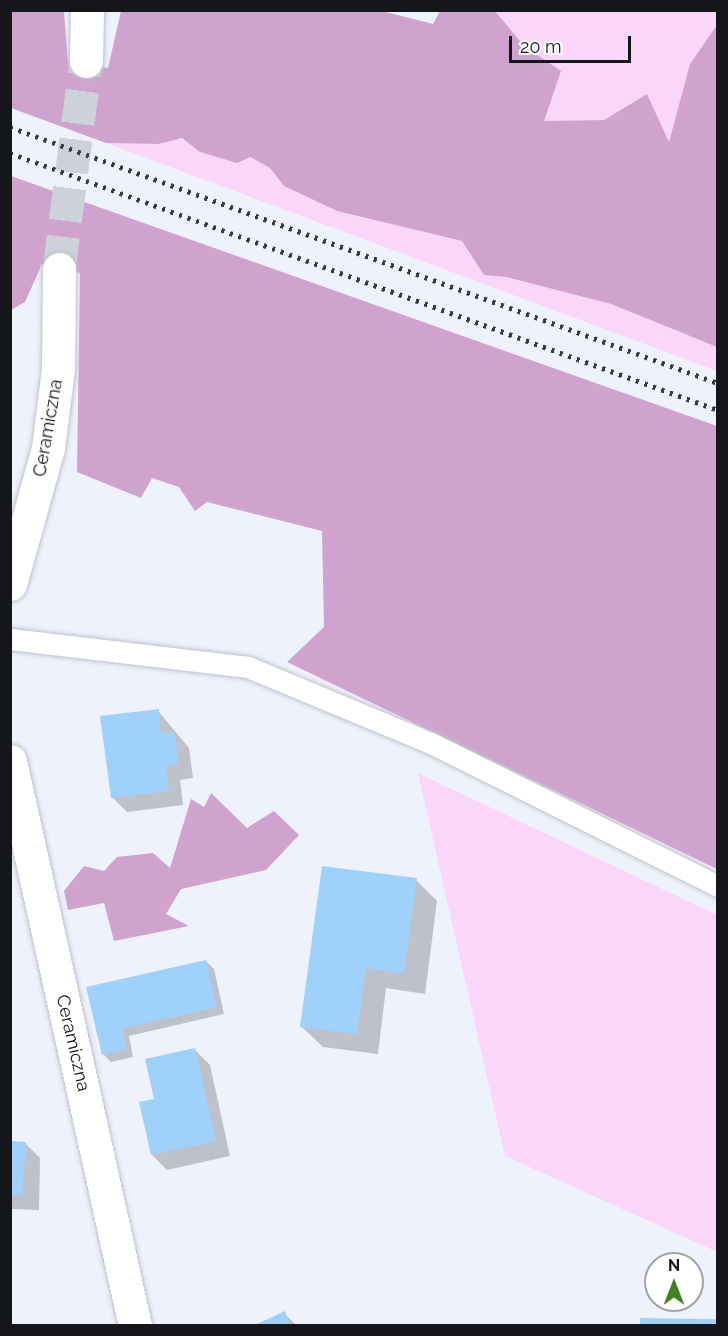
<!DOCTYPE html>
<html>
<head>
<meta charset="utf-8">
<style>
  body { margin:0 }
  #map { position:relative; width:728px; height:1336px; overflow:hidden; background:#eef2fc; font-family:Raleway,sans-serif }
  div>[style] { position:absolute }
  .green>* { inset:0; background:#fad7f8 }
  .forest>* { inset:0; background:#d0a3cf }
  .shadow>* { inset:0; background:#0003 }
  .building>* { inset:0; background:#a0d1fb; transform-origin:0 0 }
  .tertiary-tunnel>* { height:33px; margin-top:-16.5px; transform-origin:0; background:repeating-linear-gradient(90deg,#cdd1da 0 33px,transparent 0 49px) }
  .roads { filter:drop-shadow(0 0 2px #bfc2cc) drop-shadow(0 0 2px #bfc2cc) }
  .service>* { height:21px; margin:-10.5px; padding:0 10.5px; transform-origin:10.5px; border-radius:10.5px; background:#fff }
  .tertiary>* { height:33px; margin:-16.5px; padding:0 16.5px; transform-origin:16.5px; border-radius:16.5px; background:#fff }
  .rail>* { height:4.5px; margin-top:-2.25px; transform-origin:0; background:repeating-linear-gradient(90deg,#3a3b40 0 3px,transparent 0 9px) }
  span { translate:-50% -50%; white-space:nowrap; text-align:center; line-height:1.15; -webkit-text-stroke:6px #fff; paint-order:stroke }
  .street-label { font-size:18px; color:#15161a }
  .frame { position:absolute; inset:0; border:12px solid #15161a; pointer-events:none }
  .north { position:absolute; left:644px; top:1252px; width:60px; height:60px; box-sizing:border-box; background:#fff; border:2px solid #a1a2a3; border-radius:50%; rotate:0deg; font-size:16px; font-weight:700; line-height:24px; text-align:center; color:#15161a }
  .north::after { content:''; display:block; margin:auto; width:21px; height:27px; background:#438222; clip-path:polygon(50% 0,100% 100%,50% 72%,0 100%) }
  .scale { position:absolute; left:509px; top:36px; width:122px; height:27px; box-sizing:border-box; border:3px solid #15161a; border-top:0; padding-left:8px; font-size:18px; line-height:21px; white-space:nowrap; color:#15161a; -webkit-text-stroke:4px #fff; paint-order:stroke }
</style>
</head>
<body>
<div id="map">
  <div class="green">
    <i style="clip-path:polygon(495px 11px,717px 11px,717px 25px,690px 64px,669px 143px,647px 94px,604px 120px,543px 121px,560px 71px,524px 46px)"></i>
    <i style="clip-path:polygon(182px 138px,200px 152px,250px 157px,270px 168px,284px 186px,337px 211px,462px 241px,484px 275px,506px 277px,611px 304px,717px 347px,717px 371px,106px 143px,159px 144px)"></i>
    <i style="clip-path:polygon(418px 773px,717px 915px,717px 1252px,505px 1156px)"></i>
  </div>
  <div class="forest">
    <i style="clip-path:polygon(378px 10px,433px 24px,440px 11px,495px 11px,524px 46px,561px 71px,544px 121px,604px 120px,647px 94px,669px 142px,690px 64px,717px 25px,717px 347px,611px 304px,506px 277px,484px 275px,462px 241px,337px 211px,284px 186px,270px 168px,250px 157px,237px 163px,200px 152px,182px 138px,159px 144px,106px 143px,11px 108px,10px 11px,64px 11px,68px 62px,108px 68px,121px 11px)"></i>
    <i style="clip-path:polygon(11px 176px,717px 426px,717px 869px,287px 662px,324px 627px,322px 531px,207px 502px,195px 511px,179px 487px,152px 478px,141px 498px,77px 472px,80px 273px,42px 264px,25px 302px,11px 310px)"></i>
    <i style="clip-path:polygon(211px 793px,247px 828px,274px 811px,299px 835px,266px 870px,181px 889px,166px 914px,189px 926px,114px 941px,104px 903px,68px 910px,64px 891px,84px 866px,104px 871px,117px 857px,153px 853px,170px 868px,191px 799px,204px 807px)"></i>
  </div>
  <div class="shadow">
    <i style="clip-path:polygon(158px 711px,189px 748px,193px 778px,180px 780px,183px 805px,127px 812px,112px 797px)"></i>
    <i style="clip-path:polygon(416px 880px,437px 901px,425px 994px,386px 988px,378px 1054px,323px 1047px,302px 1027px)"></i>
    <i style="clip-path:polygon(206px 961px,214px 969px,224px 1014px,129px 1036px,133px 1057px,111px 1062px,103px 1054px,88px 988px)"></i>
    <i style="clip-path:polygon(195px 1050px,210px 1065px,230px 1156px,167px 1170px,152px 1155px)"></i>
    <i style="clip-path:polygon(10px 1143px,25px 1143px,40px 1158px,39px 1210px,10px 1209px)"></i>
    <i style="clip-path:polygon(284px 1313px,297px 1326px,256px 1326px)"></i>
  </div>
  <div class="building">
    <i style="clip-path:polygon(159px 709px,161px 733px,175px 732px,178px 764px,166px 766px,169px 791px,111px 798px,100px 716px)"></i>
    <i style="clip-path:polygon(322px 866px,417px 878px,404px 974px,366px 968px,357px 1034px,300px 1027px)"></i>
    <i style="clip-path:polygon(206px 960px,217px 1007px,122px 1029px,127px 1049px,102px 1055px,86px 987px)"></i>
    <i style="clip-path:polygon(195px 1048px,216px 1141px,151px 1155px,139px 1102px,154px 1099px,145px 1059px)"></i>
    <i style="left:10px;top:1141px;width:16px;height:54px;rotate:4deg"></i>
    <i style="clip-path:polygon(285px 1311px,291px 1326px,253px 1326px)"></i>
    <i style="left:640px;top:1318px;width:78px;height:8px;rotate:1deg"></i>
  </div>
  <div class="tertiary-tunnel">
    <i style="left:59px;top:269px;width:210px;rotate:-82.6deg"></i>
  </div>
  <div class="roads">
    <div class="service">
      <i style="left:10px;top:639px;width:240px;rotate:6.7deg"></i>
      <i style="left:248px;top:667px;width:198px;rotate:22.6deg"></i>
      <i style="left:431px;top:743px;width:321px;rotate:26.5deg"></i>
    </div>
    <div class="tertiary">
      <i style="left:86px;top:61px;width:51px;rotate:-88.9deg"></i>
      <i style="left:10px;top:584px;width:141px;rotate:-74.4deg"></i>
      <i style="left:48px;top:448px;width:80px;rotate:-82.8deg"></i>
      <i style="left:58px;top:369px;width:100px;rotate:-89.4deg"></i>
      <i style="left:10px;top:761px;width:579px;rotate:77.52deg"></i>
    </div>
  </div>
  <div class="rail">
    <i style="left:10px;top:127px;width:753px;rotate:19.88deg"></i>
    <i style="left:10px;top:153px;width:753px;rotate:19.95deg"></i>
  </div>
  <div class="street-label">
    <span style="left:48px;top:428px;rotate:-80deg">Ceramiczna</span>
    <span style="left:73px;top:1043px;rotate:77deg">Ceramiczna</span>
  </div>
  <div class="frame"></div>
  <div class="north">N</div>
  <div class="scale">20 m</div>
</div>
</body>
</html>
